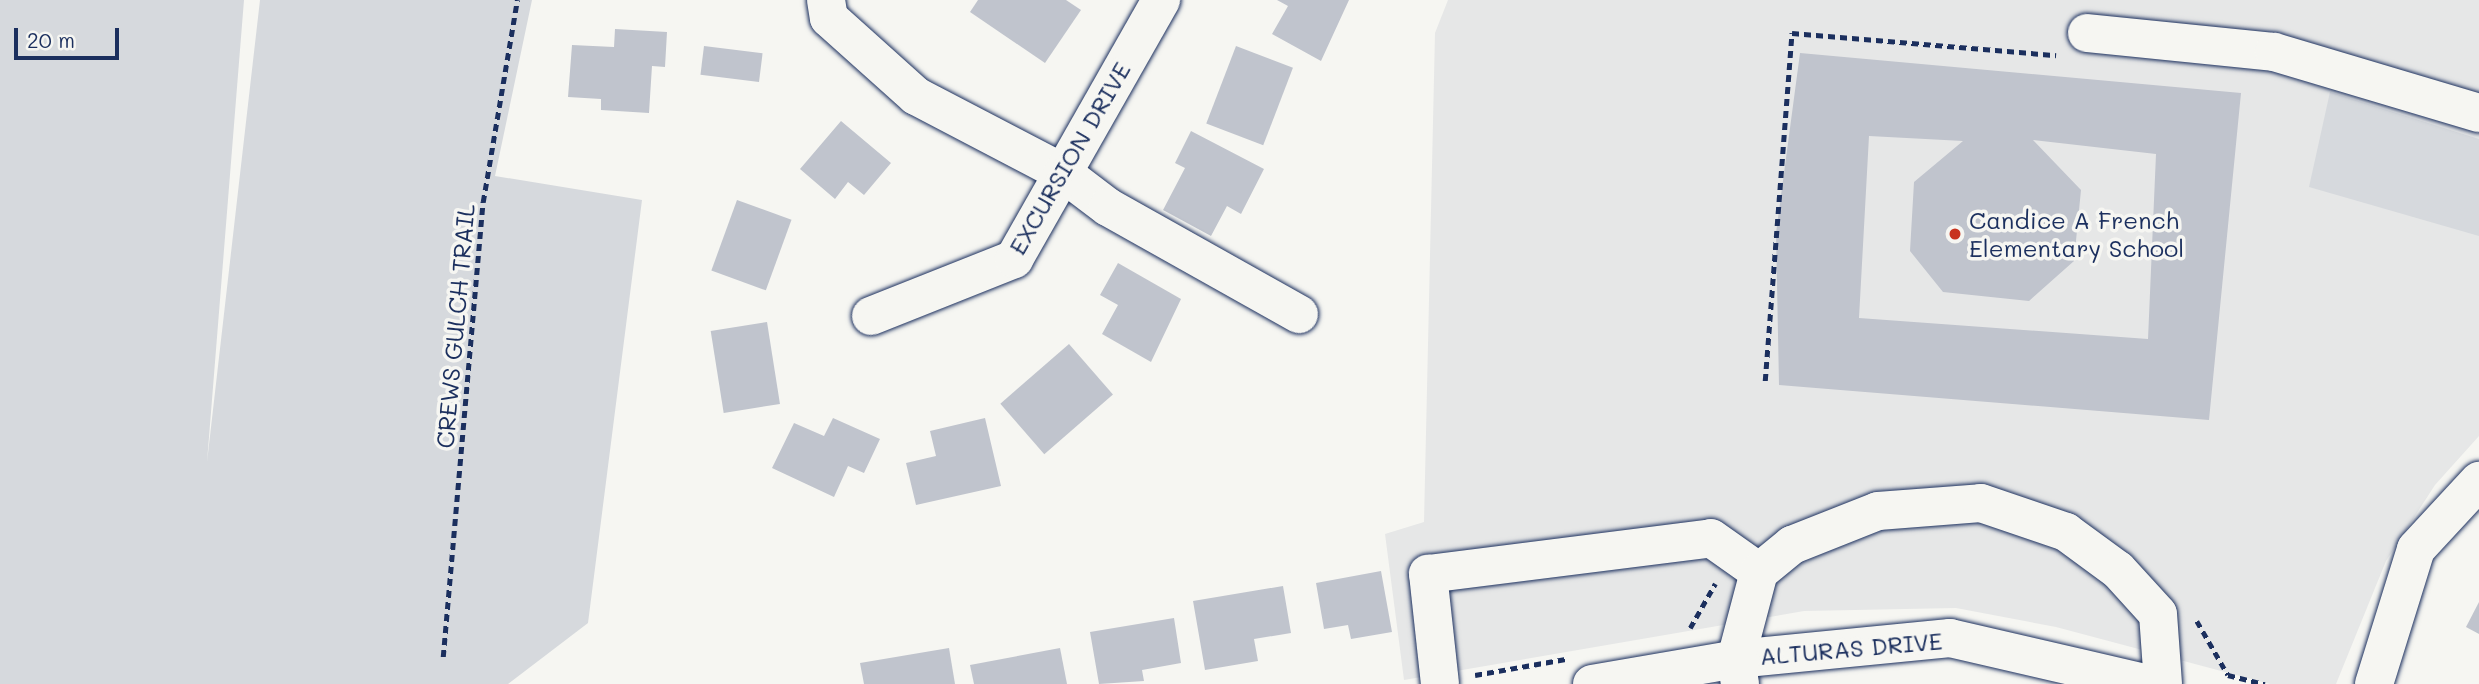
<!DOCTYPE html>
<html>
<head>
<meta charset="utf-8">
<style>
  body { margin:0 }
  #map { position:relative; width:2479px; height:684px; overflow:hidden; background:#f6f6f2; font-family:Mali,sans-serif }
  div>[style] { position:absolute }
  .built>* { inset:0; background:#e6e7e7 }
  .green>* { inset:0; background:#d6d9dd }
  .building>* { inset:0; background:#c0c4cd; transform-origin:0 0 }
  .path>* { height:4.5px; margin-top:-2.25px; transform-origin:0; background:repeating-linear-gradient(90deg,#1b2f5e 0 7px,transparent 0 12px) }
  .roads { filter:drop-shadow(0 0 2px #1b2f5e) drop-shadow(0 0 2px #1b2f5e) }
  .minor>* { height:38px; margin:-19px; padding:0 19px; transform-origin:19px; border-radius:19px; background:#f6f6f2 }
  .dots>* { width:19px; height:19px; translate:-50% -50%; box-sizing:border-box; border:4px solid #f6f6f2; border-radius:50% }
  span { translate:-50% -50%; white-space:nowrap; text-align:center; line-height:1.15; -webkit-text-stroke:7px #f6f6f2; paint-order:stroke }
  .street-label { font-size:24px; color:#1b2f5e }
  .poi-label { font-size:24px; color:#1b2f5e }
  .left { translate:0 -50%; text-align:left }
  .scale { position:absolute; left:14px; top:28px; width:105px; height:32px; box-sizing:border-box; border:4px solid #1b2f5e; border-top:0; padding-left:9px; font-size:21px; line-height:24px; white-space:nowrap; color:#1b2f5e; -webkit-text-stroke:5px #f6f6f2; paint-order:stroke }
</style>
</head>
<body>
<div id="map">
  <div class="built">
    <i style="clip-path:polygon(1448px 0,2479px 0,2479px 436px,2435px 485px,2386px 561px,2336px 684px,2270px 684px,2056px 627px,1956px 608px,1804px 611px,1404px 680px,1385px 534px,1424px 522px,1435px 33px)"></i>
  </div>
  <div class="green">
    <i style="clip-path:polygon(0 0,244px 0,207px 462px,260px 0,532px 0,495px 176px,642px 200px,588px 623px,508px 684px,0 684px)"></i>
    <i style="clip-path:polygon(2330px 92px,2479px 139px,2479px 236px,2309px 187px)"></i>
  </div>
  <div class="building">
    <i style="clip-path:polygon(978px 0,1066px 0,1081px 10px,1045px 63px,970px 12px)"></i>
    <i style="clip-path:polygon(1277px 0,1349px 0,1321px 61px,1272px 34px,1288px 6px)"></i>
    <i style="clip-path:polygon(615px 29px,667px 32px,665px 67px,652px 66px,649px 113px,601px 110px,601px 99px,568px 97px,572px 45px,614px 47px)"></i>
    <i style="left:704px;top:46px;width:59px;height:29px;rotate:7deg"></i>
    <i style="left:1236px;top:46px;width:61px;height:83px;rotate:21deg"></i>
    <i style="clip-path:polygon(evenodd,1800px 53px,2241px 93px,2209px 420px,1779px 385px,1776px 233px,1800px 53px,1869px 136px,1963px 141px,1914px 182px,1910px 251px,1943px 292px,2029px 301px,2074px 261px,2081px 190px,2033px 140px,2156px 154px,2148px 339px,1859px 318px,1869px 136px)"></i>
    <i style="clip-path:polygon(841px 121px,891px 163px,864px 195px,848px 182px,835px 199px,800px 169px)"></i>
    <i style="clip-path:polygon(1191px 131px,1264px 169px,1241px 214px,1227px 206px,1211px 236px,1163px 210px,1185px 168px,1175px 163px)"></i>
    <i style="left:737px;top:200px;width:58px;height:75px;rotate:20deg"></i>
    <i style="clip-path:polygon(1118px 263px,1181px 299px,1151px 362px,1102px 334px,1118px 305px,1100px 295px)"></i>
    <i style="left:767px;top:322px;width:83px;height:57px;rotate:81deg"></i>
    <i style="left:1069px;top:344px;width:67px;height:91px;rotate:49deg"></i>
    <i style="clip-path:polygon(833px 418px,880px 439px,864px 473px,848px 466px,834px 497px,772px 468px,794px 423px,824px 436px)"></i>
    <i style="clip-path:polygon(985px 418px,1001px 486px,916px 505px,906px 463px,936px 456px,930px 431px)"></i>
    <i style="clip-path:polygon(1381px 571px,1392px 632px,1351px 639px,1348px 625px,1324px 629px,1316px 583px)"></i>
    <i style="clip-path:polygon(1283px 586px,1291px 633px,1254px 639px,1258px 661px,1205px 670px,1193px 601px)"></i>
    <i style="clip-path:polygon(2479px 602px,2479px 634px,2466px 627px)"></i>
    <i style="clip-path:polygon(1174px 618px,1181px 663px,1142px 670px,1144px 681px,1099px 684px,1090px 632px)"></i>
    <i style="clip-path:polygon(949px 648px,955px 684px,864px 684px,860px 663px)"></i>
    <i style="clip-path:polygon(1060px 648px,1067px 684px,974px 684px,970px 665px)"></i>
  </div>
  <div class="path">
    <i style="left:1765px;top:381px;width:349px;rotate:-85.6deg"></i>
    <i style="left:1792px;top:33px;width:265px;rotate:4.8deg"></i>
    <i style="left:2197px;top:621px;width:62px;rotate:60.1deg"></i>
    <i style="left:2228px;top:675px;width:38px;rotate:14deg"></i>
    <i style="left:1690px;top:628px;width:51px;rotate:-60.4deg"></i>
    <i style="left:443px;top:657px;width:457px;rotate:-85deg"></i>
    <i style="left:483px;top:202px;width:205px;rotate:-80.4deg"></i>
    <i style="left:1475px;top:675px;width:92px;rotate:-10deg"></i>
  </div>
  <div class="roads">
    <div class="minor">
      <i style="left:826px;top:0;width:18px;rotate:81deg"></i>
      <i style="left:829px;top:18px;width:117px;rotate:41.9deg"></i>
      <i style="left:916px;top:96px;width:166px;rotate:27.6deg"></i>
      <i style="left:1063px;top:173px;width:56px;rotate:37.1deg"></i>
      <i style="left:1108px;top:207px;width:219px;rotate:29.3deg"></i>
      <i style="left:2087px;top:33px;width:188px;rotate:5.8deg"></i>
      <i style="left:2274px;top:52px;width:214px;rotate:16.6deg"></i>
      <i style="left:871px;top:316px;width:154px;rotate:-21.7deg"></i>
      <i style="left:1014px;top:259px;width:298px;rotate:-60.4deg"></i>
      <i style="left:1440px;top:684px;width:111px;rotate:-96.2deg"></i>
      <i style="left:1428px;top:574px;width:285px;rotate:-7.2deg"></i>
      <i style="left:1711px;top:538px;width:59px;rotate:35.3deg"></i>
      <i style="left:1592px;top:684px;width:146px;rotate:-9.8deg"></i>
      <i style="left:1736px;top:659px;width:215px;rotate:-5.6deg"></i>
      <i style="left:1950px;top:638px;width:204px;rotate:13deg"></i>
      <i style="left:1740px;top:684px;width:25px;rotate:-99deg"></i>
      <i style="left:1736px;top:659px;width:90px;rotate:-75.2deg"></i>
      <i style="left:1759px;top:572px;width:43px;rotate:-39.3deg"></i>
      <i style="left:1792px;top:545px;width:92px;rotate:-21.6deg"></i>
      <i style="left:1878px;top:511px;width:103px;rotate:-4.4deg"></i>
      <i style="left:1981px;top:503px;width:90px;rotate:18.8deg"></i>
      <i style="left:2066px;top:532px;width:64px;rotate:36.2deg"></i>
      <i style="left:2118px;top:570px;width:59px;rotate:47.7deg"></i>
      <i style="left:2158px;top:614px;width:70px;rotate:85.9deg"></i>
      <i style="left:2374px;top:684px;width:141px;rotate:-72.7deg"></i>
      <i style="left:2416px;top:549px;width:93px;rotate:-47.2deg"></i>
    </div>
  </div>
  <div class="dots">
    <i style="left:1955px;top:234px;background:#c8321e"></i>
  </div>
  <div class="street-label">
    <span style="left:1069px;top:158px;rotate:-60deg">EXCURSION DRIVE</span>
    <span style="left:455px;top:326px;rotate:-85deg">CREWS GULCH TRAIL</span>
    <span style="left:1851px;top:648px;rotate:-5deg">ALTURAS DRIVE</span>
  </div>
  <div class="poi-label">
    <span class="left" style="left:1969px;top:234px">Candice A French<br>Elementary School</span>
  </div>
  <div class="scale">20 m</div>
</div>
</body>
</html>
